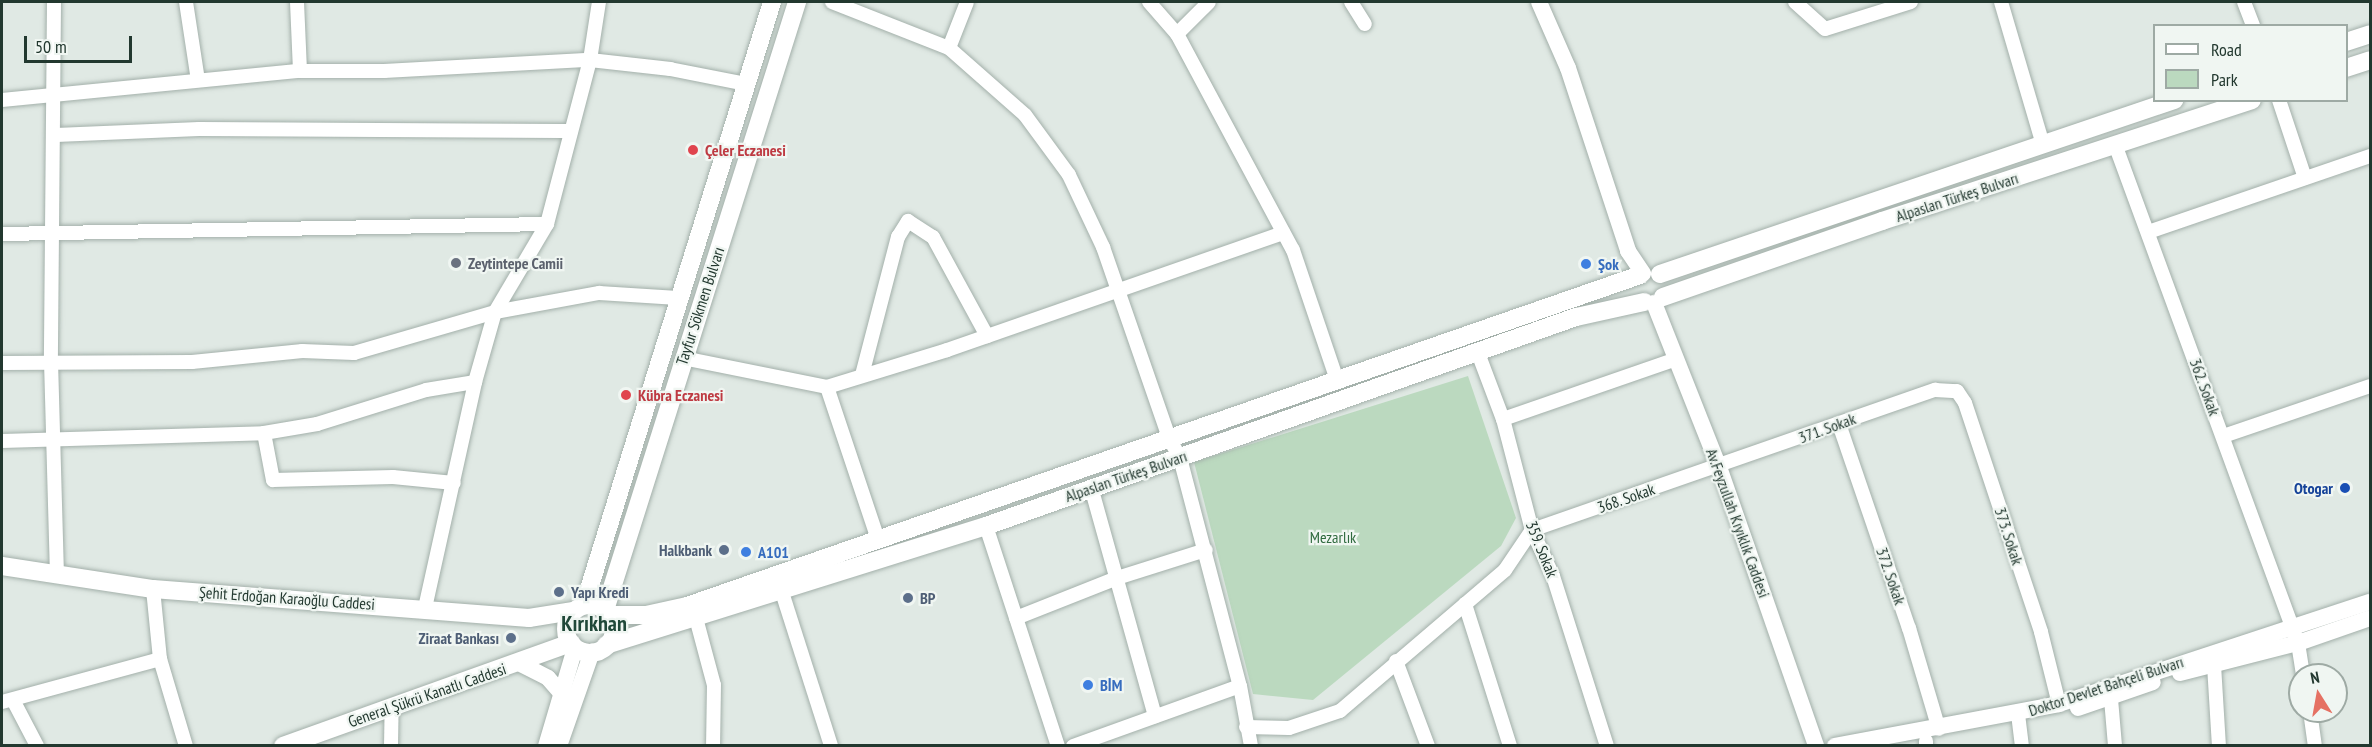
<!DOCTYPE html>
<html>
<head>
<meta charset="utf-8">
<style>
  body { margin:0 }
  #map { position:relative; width:2372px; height:747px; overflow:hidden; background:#e0e9e4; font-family:"PT Sans Narrow",sans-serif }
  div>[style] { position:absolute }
  .green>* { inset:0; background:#bbd9bf }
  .roads { filter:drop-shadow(0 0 2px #a3b0aa) drop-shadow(0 0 2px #a3b0aa) }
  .minor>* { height:14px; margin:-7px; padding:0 7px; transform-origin:7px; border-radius:7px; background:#fff }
  .tertiary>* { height:16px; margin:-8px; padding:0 8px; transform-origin:8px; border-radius:8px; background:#fff }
  .secondary>* { height:18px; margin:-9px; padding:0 9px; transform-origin:9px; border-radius:9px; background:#fff }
  .secondary>.ring { margin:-9px; padding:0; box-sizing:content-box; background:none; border:18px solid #fff; border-radius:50% }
  .dots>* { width:16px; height:16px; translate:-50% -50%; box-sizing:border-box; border:3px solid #f0f6f2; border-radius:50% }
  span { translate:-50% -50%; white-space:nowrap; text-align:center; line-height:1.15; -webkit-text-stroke:4.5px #f0f6f2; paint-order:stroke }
  .health-label { font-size:16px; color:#be3a42; font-weight:700 }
  .left { translate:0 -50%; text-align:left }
  .street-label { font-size:16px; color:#22382f }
  .worship-label { font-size:16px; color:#5b616d; font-weight:700 }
  .shop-label { font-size:16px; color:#366cbe; font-weight:700 }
  .transit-label { font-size:16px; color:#164399; font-weight:700 }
  .right { translate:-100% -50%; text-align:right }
  .park-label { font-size:16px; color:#306b3f }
  .service-label { font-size:16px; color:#4e5e75; font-weight:700 }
  .district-label { font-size:22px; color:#204839; font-weight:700 }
  .frame { position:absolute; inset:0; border:3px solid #22382f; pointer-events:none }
  .legend { position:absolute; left:2153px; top:24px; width:195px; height:78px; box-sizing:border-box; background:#f0f6f2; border:2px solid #9eaaa4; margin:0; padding:8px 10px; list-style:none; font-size:18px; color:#22382f }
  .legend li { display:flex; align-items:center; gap:12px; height:30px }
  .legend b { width:30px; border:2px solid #9eaaa4 }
  .north { position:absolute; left:2288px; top:663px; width:60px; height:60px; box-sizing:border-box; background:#f0f6f2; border:2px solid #9eaaa4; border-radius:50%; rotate:349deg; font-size:16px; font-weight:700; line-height:24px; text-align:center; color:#22382f }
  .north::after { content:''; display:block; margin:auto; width:21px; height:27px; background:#e57163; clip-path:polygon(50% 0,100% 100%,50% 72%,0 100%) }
  .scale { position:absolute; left:24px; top:36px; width:108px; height:27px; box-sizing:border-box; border:3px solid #22382f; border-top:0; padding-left:8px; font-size:18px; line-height:21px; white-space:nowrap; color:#22382f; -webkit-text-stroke:4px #f0f6f2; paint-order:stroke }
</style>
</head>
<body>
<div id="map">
  <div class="green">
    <i style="clip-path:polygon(1468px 376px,1516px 518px,1501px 546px,1313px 700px,1253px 694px,1194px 462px)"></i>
  </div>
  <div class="roads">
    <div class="minor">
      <i style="left:54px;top:2px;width:359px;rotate:90.5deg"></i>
      <i style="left:51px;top:361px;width:214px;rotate:88.4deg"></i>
      <i style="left:186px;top:2px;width:79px;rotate:81.3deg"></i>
      <i style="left:297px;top:2px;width:69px;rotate:87.5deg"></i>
      <i style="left:832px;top:2px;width:126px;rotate:21.5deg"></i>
      <i style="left:949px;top:48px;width:101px;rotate:41.4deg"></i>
      <i style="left:1025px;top:115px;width:74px;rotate:53.7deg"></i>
      <i style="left:1069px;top:175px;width:80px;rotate:64.7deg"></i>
      <i style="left:1103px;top:247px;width:202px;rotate:70.9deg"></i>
      <i style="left:1169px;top:438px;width:23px;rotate:61deg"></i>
      <i style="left:1180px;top:458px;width:236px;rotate:75.3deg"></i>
      <i style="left:1240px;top:686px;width:61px;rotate:79.6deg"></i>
      <i style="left:1149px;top:2px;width:43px;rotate:48.8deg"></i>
      <i style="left:1177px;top:34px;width:245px;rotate:61.8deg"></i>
      <i style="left:1293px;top:250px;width:137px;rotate:71.3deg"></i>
      <i style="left:1351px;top:2px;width:26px;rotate:58deg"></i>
      <i style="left:1795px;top:2px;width:40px;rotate:42deg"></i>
      <i style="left:1825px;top:29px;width:90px;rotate:-17.4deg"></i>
      <i style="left:2001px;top:2px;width:149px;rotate:73.6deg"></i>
      <i style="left:2244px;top:2px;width:26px;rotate:69deg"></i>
      <i style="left:1177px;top:34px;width:45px;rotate:-45deg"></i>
      <i style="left:949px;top:48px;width:49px;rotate:-68.6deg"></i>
      <i style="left:2px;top:100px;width:299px;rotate:-5.6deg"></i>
      <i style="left:300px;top:71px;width:84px"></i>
      <i style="left:384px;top:71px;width:206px;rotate:-3.1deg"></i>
      <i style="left:590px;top:60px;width:81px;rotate:6.4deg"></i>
      <i style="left:670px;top:69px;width:77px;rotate:11.2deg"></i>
      <i style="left:2279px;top:100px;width:82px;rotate:71.6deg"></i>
      <i style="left:56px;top:135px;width:143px;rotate:-2.4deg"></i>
      <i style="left:199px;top:129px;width:372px;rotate:0.3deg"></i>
      <i style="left:2116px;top:147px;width:528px;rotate:69.85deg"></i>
      <i style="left:2298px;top:643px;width:32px;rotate:81deg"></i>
      <i style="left:2148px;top:232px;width:235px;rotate:-18.9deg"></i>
      <i style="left:2px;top:234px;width:545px;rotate:-1.05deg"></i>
      <i style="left:1478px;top:353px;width:71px;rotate:69.3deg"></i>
      <i style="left:1503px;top:419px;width:115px;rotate:75.4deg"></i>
      <i style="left:1532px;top:530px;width:51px;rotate:65.5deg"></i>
      <i style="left:1553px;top:576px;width:178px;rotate:72.4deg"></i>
      <i style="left:683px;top:358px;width:147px;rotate:11.4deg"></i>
      <i style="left:827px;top:387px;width:160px;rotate:71.5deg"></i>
      <i style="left:2px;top:363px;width:190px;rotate:-0.3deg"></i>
      <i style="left:192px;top:362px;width:111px;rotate:-5.7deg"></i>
      <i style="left:302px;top:351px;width:52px;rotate:2.2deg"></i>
      <i style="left:354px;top:353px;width:147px;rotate:-16.2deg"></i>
      <i style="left:495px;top:312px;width:106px;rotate:-10.4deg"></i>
      <i style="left:599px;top:293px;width:79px;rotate:3.6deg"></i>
      <i style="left:862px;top:375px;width:143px;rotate:-75.4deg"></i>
      <i style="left:898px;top:237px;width:19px;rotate:-58deg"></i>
      <i style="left:908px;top:221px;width:30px;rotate:33deg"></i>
      <i style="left:933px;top:237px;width:113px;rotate:61.4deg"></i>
      <i style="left:827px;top:387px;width:126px;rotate:-17.1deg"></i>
      <i style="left:947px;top:350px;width:356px;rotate:-19.2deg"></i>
      <i style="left:1503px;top:419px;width:183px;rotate:-19.1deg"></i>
      <i style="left:1839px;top:424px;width:216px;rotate:71.1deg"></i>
      <i style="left:1909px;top:628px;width:105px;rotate:73.5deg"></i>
      <i style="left:264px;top:433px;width:48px;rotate:79.2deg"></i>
      <i style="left:273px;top:480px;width:120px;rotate:-1.4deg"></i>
      <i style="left:393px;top:477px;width:61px;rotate:5.6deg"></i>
      <i style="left:2223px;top:436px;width:155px;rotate:-18.8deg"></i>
      <i style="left:2px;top:441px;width:262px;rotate:-1.7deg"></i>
      <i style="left:264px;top:433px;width:54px;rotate:-9.6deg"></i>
      <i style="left:317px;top:424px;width:114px;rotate:-17.3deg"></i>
      <i style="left:426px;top:390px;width:50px;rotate:-9.3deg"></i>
      <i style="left:1091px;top:487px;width:238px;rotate:74.4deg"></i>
      <i style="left:986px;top:526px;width:231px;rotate:71.9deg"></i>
      <i style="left:153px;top:589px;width:70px;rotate:84.3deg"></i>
      <i style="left:160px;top:659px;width:91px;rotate:73.4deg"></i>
      <i style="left:781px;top:589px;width:165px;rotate:72.3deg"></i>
      <i style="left:1465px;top:604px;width:149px;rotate:72.4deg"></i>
      <i style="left:425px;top:608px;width:231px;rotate:-77.5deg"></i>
      <i style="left:475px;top:382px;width:73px;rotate:-74.1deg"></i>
      <i style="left:495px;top:312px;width:102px;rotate:-59.4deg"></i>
      <i style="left:547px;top:224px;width:170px;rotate:-75.3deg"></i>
      <i style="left:590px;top:60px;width:59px;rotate:-81.2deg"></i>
      <i style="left:696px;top:618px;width:69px;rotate:75deg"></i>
      <i style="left:714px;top:685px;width:61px;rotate:90.9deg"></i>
      <i style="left:1016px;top:618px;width:109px;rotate:-21.6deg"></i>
      <i style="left:1117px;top:578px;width:93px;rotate:-17.5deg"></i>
      <i style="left:1396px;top:661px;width:91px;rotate:69.4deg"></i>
      <i style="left:2214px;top:665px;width:81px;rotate:86.5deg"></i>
      <i style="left:2111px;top:699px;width:47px;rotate:85.1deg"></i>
      <i style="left:13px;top:700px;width:52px;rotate:62.4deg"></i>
      <i style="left:2px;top:702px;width:164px;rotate:-15.2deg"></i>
      <i style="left:2310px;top:711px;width:35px;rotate:82deg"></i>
      <i style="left:2018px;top:714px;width:32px;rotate:83deg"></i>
      <i style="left:1246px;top:727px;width:43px;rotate:1.3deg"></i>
      <i style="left:1289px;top:728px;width:54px;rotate:-18.4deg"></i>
      <i style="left:1340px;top:711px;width:217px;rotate:-40.5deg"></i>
      <i style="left:1505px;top:570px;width:48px;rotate:-56deg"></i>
      <i style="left:1532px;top:530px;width:427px;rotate:-19.2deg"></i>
      <i style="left:1935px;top:390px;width:22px;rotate:3deg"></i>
      <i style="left:1957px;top:391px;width:14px;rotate:56deg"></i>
      <i style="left:1965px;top:403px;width:241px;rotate:71.6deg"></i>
      <i style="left:2041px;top:632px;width:74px;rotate:76deg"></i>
      <i style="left:1926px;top:741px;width:5px;rotate:90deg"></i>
      <i style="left:391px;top:746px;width:39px;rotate:-89deg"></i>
      <i style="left:1073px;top:746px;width:177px;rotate:-19.8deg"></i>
    </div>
    <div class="tertiary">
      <i style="left:1539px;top:2px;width:72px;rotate:66.3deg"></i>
      <i style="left:1568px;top:68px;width:193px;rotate:71.8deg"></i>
      <i style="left:1628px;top:251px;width:27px;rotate:56deg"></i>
      <i style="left:1654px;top:303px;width:176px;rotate:68.4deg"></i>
      <i style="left:1719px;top:467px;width:295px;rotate:70.8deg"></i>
      <i style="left:521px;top:664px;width:30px;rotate:27deg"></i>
      <i style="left:548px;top:678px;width:20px;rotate:49deg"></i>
      <i style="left:2180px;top:673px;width:122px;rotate:-14.3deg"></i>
      <i style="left:2298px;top:643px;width:76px;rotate:-19.1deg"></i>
      <i style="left:2078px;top:708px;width:79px;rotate:-19.1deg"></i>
      <i style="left:546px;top:746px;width:102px;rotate:-73.5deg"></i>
      <i style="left:559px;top:746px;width:100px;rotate:-70.7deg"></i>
      <i style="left:1835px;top:746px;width:228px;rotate:-10.6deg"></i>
      <i style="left:2059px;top:704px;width:327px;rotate:-18.2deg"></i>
    </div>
    <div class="secondary">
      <i style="left:2346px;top:42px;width:25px;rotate:-18deg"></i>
      <i style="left:2346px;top:68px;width:25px;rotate:-18deg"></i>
      <i style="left:1660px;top:274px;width:543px;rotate:-18.7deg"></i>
      <i style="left:1663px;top:297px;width:232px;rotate:-19.1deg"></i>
      <i style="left:1882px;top:221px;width:389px;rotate:-18.1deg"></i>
      <i style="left:2px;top:566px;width:153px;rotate:8.7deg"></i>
      <i style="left:153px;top:589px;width:377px;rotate:4.4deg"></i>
      <i style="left:529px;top:618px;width:45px;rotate:-9deg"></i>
      <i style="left:584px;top:605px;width:632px;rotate:-72.68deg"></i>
      <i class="ring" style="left:566px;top:605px;width:30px;height:30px"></i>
      <i style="left:605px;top:610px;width:638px;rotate:-72.47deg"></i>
      <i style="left:609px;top:615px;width:37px"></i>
      <i style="left:646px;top:615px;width:42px;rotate:-12.4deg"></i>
      <i style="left:687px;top:606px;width:1009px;rotate:-19.15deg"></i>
      <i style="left:606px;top:645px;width:398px;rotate:-17.4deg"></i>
      <i style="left:986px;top:526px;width:626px;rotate:-19.51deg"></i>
      <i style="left:1576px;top:317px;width:70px;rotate:-12.4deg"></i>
      <i style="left:283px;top:746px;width:306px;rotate:-19.7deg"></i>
    </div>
  </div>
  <div class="dots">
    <i style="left:693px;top:150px;background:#e0444e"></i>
    <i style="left:456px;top:263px;background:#6b7280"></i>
    <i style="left:1586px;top:264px;background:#3f7fe0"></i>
    <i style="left:626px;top:395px;background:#e0444e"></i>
    <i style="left:2345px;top:488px;background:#1a4fb4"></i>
    <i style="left:724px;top:550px;background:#5c6f8a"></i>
    <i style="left:746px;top:552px;background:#3f7fe0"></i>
    <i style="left:559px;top:592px;background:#5c6f8a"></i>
    <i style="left:908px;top:598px;background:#5c6f8a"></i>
    <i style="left:511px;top:638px;background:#5c6f8a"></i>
    <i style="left:1088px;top:685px;background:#3f7fe0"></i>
  </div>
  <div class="health-label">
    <span class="left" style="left:705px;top:150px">Çeler Eczanesi</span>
    <span class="left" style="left:638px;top:395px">Kübra Eczanesi</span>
  </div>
  <div class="street-label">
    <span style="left:1957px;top:197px;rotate:-18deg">Alpaslan Türkeş Bulvarı</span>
    <span style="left:700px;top:306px;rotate:-72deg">Tayfur Sökmen Bulvarı</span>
    <span style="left:2205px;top:387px;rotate:70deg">362. Sokak</span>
    <span style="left:1827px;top:428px;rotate:-20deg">371. Sokak</span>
    <span style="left:1126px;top:476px;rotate:-19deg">Alpaslan Türkeş Bulvarı</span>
    <span style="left:1626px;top:498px;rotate:-19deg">368. Sokak</span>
    <span style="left:1738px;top:523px;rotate:70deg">Av.Feyzullah Kıyıklık Caddesi</span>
    <span style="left:2009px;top:536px;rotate:72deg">373. Sokak</span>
    <span style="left:1542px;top:549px;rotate:68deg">359. Sokak</span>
    <span style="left:1891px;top:576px;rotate:71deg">372. Sokak</span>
    <span style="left:287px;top:598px;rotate:4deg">Şehit Erdoğan Karaoğlu Caddesi</span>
    <span style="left:2106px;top:686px;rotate:-18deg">Doktor Devlet Bahçeli Bulvarı</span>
    <span style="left:427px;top:695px;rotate:-19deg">General Şükrü Kanatlı Caddesi</span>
  </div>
  <div class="worship-label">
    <span class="left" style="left:468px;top:263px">Zeytintepe Camii</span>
  </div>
  <div class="shop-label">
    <span class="left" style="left:1598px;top:264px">Şok</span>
    <span class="left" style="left:758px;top:552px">A101</span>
    <span class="left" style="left:1100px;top:685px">BİM</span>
  </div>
  <div class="transit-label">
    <span class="right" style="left:2333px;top:488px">Otogar</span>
  </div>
  <div class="park-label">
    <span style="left:1333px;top:537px">Mezarlık</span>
  </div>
  <div class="service-label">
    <span class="right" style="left:712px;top:550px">Halkbank</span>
    <span class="left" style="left:571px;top:592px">Yapı Kredi</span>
    <span class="left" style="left:920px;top:598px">BP</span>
    <span class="right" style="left:499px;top:638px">Ziraat Bankası</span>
  </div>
  <div class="district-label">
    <span style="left:594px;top:624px">Kırıkhan</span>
  </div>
  <div class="frame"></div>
  <ul class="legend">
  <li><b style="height:8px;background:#fff"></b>Road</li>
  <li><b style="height:16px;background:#bbd9bf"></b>Park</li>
  </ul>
  <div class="north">N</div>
  <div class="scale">50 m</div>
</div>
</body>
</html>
